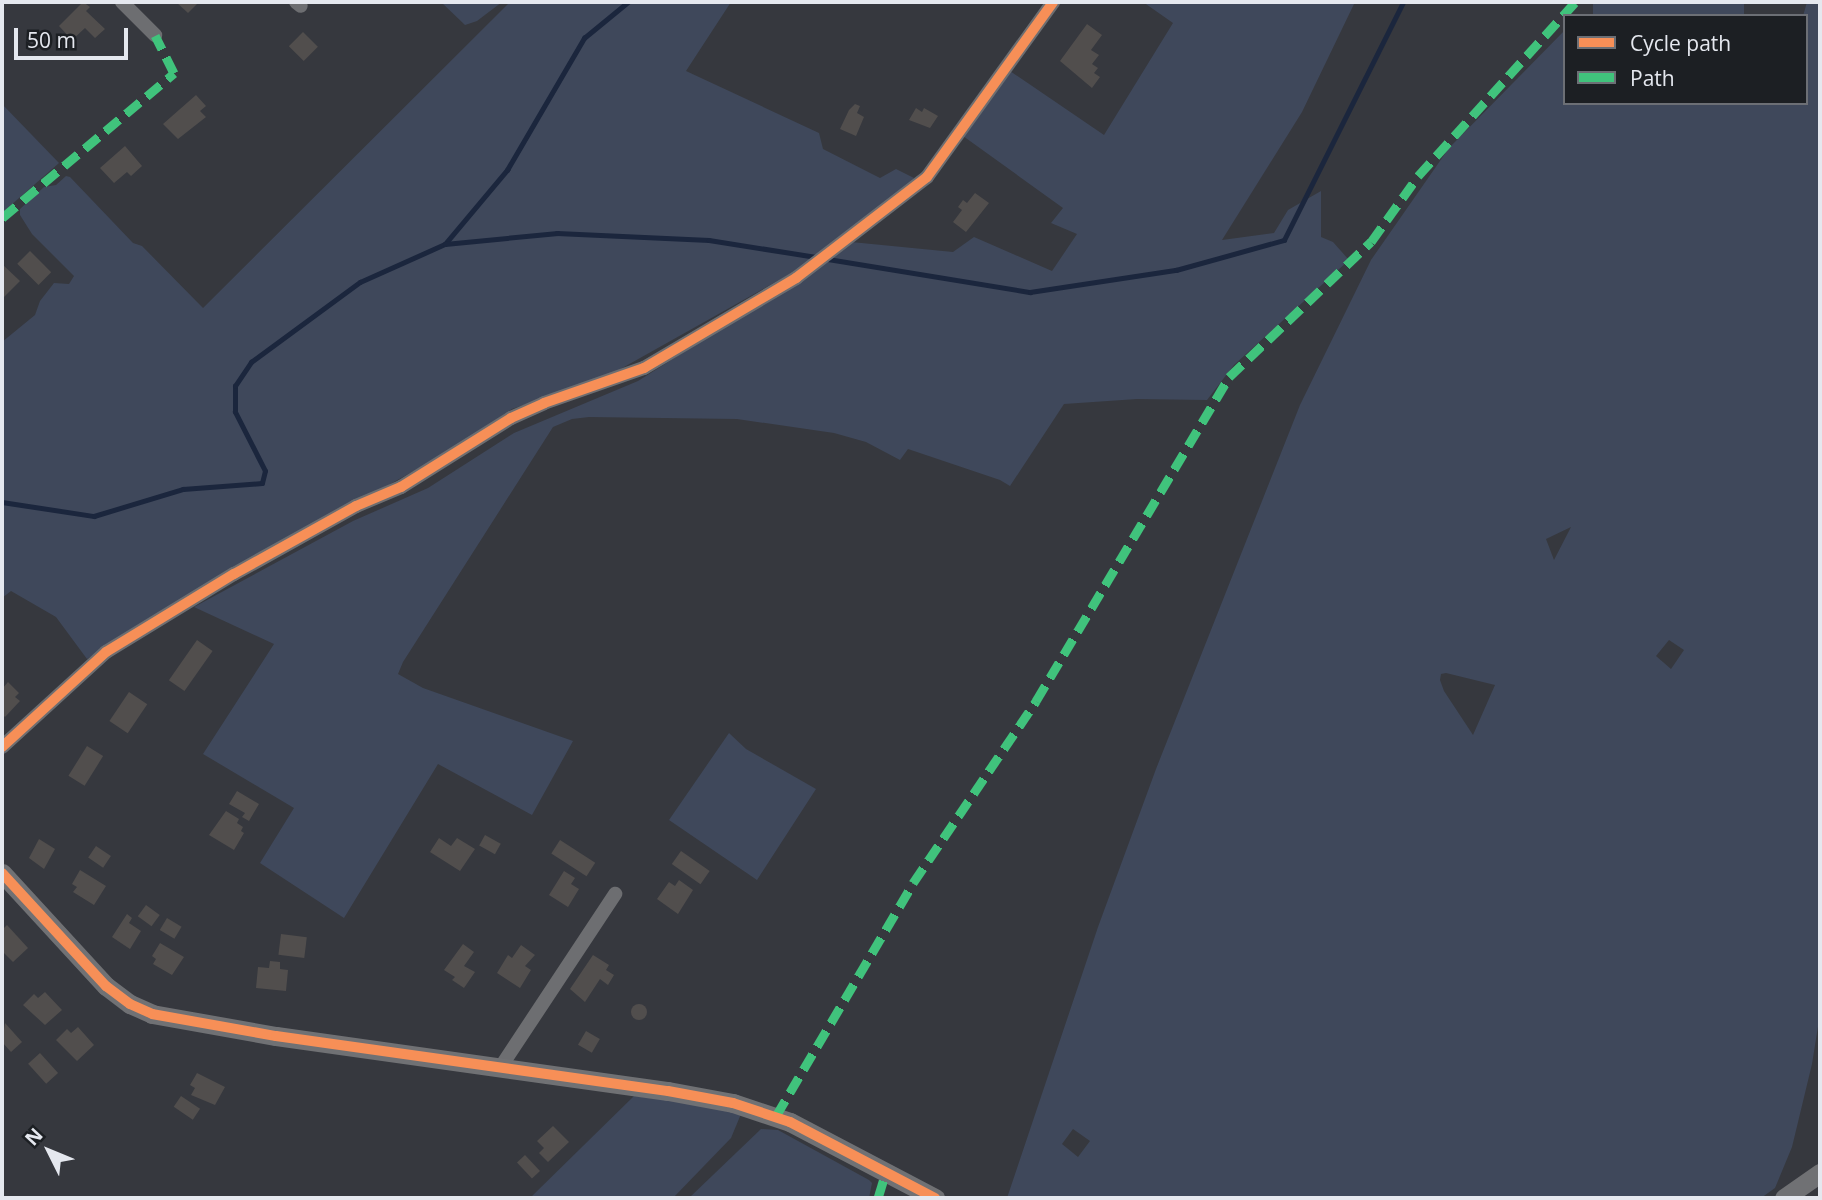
<!DOCTYPE html>
<html>
<head>
<meta charset="utf-8">
<style>
  body { margin:0 }
  #map { position:relative; width:1822px; height:1200px; overflow:hidden; background:#36383e; font-family:"Open Sans",sans-serif }
  div>[style] { position:absolute }
  .green>* { inset:0; background:#3f485b; transform-origin:0 0 }
  .stream>* { height:4.5px; margin:-2.25px; padding:0 2.25px; transform-origin:2.25px; border-radius:2.25px; background:#1b263d }
  .building>* { inset:0; background:#514e4d; transform-origin:0 0 }
  .round { border-radius:50% }
  .street>* { height:14px; margin:-7px; padding:0 7px; transform-origin:7px; border-radius:7px; background:#6d6e71 }
  .secondary>* { height:19px; margin:-9.5px; padding:0 9.5px; transform-origin:9.5px; border-radius:9.5px; background:#707174 }
  .quiet>* { height:9px; margin-top:-4.5px; transform-origin:0; background:repeating-linear-gradient(90deg,#40c37c 0 18px,transparent 0 27px) }
  .cycleway>* { height:10px; margin:-5px; padding:0 5px; transform-origin:5px; border-radius:5px; background:#f78f57 }
  span { translate:-50% -50%; white-space:nowrap; text-align:center; line-height:1.15; -webkit-text-stroke:5px #1c1f23; paint-order:stroke }
  .frame { position:absolute; inset:0; border:4px solid #e5e8ef; pointer-events:none }
  .legend { position:absolute; left:1563px; top:14px; width:245px; height:91px; box-sizing:border-box; background:#1c1f23; border:2px solid #6c6f75; margin:0; padding:9px 12px; list-style:none; font-size:21px; color:#e5e8ef }
  .legend li { display:flex; align-items:center; gap:14px; height:35px }
  .legend b { width:35px; border:2px solid #6c6f75 }
  .north { position:absolute; left:14px; top:1116px; width:70px; height:70px; -webkit-text-stroke:5px #1c1f23; paint-order:stroke; rotate:313deg; font-size:19px; font-weight:700; line-height:28px; text-align:center; color:#e5e8ef }
  .north::after { content:''; display:block; margin:auto; width:24px; height:32px; background:#e5e8ef; clip-path:polygon(50% 0,100% 100%,50% 72%,0 100%) }
  .scale { position:absolute; left:14px; top:28px; width:114px; height:32px; box-sizing:border-box; border:4px solid #e5e8ef; border-top:0; padding-left:9px; font-size:21px; line-height:24px; white-space:nowrap; color:#e5e8ef; -webkit-text-stroke:5px #1c1f23; paint-order:stroke }
</style>
</head>
<body>
<div id="map">
  <div class="green">
    <i style="clip-path:polygon(441px 2px,502px 2px,477px 21px,465px 25px)"></i>
    <i style="clip-path:polygon(510px 2px,731px 2px,686px 71px,819px 133px,823px 149px,880px 178px,896px 169px,914px 178px,901px 193px,841px 241px,953px 252px,974px 237px,1052px 271px,1077px 234px,1051px 223px,1063px 208px,963px 136px,1010px 71px,1104px 135px,1173px 23px,1143px 2px,1355px 2px,1302px 112px,1222px 240px,1274px 233px,1288px 210px,1321px 191px,1321px 237px,1333px 242px,1349px 260px,1234px 365px,1207px 400px,1137px 399px,1064px 404px,1010px 486px,1000px 480px,908px 449px,900px 460px,866px 442px,834px 433px,737px 419px,589px 417px,572px 419px,553px 427px,403px 662px,398px 674px,423px 688px,573px 741px,532px 815px,438px 764px,344px 918px,260px 863px,294px 808px,203px 754px,274px 644px,194px 607px,353px 521px,428px 488px,514px 433px,638px 381px,798px 280px,788px 275px,608px 376px,512px 409px,448px 452px,161px 611px,87px 659px,56px 617px,11px 591px,2px 598px,2px 342px,35px 315px,40px 301px,54px 283px,69px 284px,74px 276px,32px 234px,20px 215px,20px 209px,44px 187px,56px 185px,66px 176px,70px 177px,133px 243px,142px 246px,203px 308px)"></i>
    <i style="left:1593px;top:2px;width:151px;height:20px"></i>
    <i style="clip-path:polygon(evenodd,1807px 2px,1820px 2px,1820px 1014px,1812px 1064px,1792px 1147px,1775px 1188px,1761px 1198px,1007px 1198px,1098px 927px,1156px 769px,1300px 405px,1371px 260px,1449px 148px,1565px 30px,1565px 103px,1806px 103px,1806px 16px,1803px 16px,1807px 2px,1571px 527px,1554px 560px,1546px 539px,1571px 527px,1807px 2px,1669px 640px,1684px 650px,1671px 669px,1656px 656px,1669px 640px,1807px 2px,1446px 673px,1495px 685px,1473px 735px,1444px 691px,1440px 680px,1441px 674px,1446px 673px,1807px 2px,1073px 1129px,1090px 1141px,1078px 1157px,1062px 1144px,1073px 1129px)"></i>
    <i style="clip-path:polygon(2px 104px,59px 163px,2px 213px)"></i>
    <i style="clip-path:polygon(729px 733px,746px 749px,816px 789px,757px 880px,669px 820px)"></i>
    <i style="clip-path:polygon(634px 1096px,708px 1105px,741px 1114px,731px 1138px,673px 1198px,530px 1198px)"></i>
    <i style="clip-path:polygon(761px 1129px,778px 1130px,869px 1180px,872px 1183px,869px 1198px,689px 1198px)"></i>
  </div>
  <div class="stream">
    <i style="left:445px;top:244px;width:97px;rotate:-50deg"></i>
    <i style="left:507px;top:170px;width:153px;rotate:-59.7deg"></i>
    <i style="left:584px;top:38px;width:57px;rotate:-39.3deg"></i>
    <i style="left:828px;top:259px;width:205px;rotate:9.3deg"></i>
    <i style="left:1030px;top:292px;width:148px;rotate:-8.6deg"></i>
    <i style="left:1176px;top:270px;width:112px;rotate:-15.5deg"></i>
    <i style="left:1284px;top:240px;width:266px;rotate:-63.4deg"></i>
    <i style="left:2px;top:502px;width:93px;rotate:8.7deg"></i>
    <i style="left:94px;top:516px;width:93px;rotate:-16.9deg"></i>
    <i style="left:183px;top:489px;width:79px;rotate:-4.3deg"></i>
    <i style="left:262px;top:483px;width:12px;rotate:-76deg"></i>
    <i style="left:265px;top:471px;width:66px;rotate:-117deg"></i>
    <i style="left:235px;top:412px;width:26px;rotate:-90deg"></i>
    <i style="left:235px;top:386px;width:29px;rotate:-56deg"></i>
    <i style="left:251px;top:362px;width:135px;rotate:-36.3deg"></i>
    <i style="left:360px;top:282px;width:93px;rotate:-24.1deg"></i>
    <i style="left:445px;top:244px;width:113px;rotate:-5.6deg"></i>
    <i style="left:557px;top:233px;width:152px;rotate:2.6deg"></i>
    <i style="left:709px;top:240px;width:108px;rotate:9deg"></i>
  </div>
  <div class="building">
    <i style="clip-path:polygon(83px 2px,90px 7px,86px 11px,105px 29px,95px 38px,85px 28px,72px 40px,59px 26px)"></i>
    <i style="clip-path:polygon(176px 2px,199px 2px,188px 13px)"></i>
    <i style="clip-path:polygon(1087px 24px,1102px 35px,1091px 50px,1099px 55px,1092px 64px,1098px 68px,1094px 73px,1100px 77px,1092px 88px,1060px 61px)"></i>
    <i style="left:303px;top:32px;width:21px;height:20px;rotate:45deg"></i>
    <i style="clip-path:polygon(196px 95px,206px 106px,200px 111px,206px 117px,178px 139px,163px 124px)"></i>
    <i style="clip-path:polygon(855px 104px,860px 106px,857px 113px,864px 117px,856px 136px,840px 129px,849px 110px)"></i>
    <i style="clip-path:polygon(916px 108px,922px 112px,924px 108px,938px 116px,930px 128px,909px 120px)"></i>
    <i style="clip-path:polygon(125px 146px,142px 166px,131px 176px,127px 172px,114px 183px,100px 168px)"></i>
    <i style="clip-path:polygon(975px 193px,989px 203px,966px 232px,953px 222px,962px 210px,958px 207px,963px 200px,967px 203px)"></i>
    <i style="left:30px;top:251px;width:30px;height:18px;rotate:45deg"></i>
    <i style="clip-path:polygon(2px 264px,20px 281px,2px 299px)"></i>
    <i style="left:197px;top:640px;width:19px;height:49px;rotate:35deg"></i>
    <i style="clip-path:polygon(8px 682px,19px 693px,15px 697px,20px 701px,5px 717px,2px 714px,2px 689px)"></i>
    <i style="left:129px;top:692px;width:22px;height:35px;rotate:34deg"></i>
    <i style="left:87px;top:746px;width:19px;height:35px;rotate:32deg"></i>
    <i style="clip-path:polygon(237px 791px,259px 804px,249px 821px,242px 817px,245px 813px,229px 804px)"></i>
    <i style="clip-path:polygon(226px 811px,239px 819px,237px 823px,243px 827px,241px 831px,244px 833px,234px 850px,209px 835px)"></i>
    <i style="left:485px;top:835px;width:18px;height:12px;rotate:29deg"></i>
    <i style="clip-path:polygon(439px 838px,451px 846px,457px 838px,475px 849px,460px 871px,430px 852px)"></i>
    <i style="clip-path:polygon(39px 839px,55px 849px,44px 869px,29px 858px)"></i>
    <i style="left:560px;top:840px;width:42px;height:16px;rotate:33deg"></i>
    <i style="left:96px;top:846px;width:18px;height:14px;rotate:34deg"></i>
    <i style="left:681px;top:851px;width:35px;height:16px;rotate:35deg"></i>
    <i style="clip-path:polygon(80px 870px,106px 886px,94px 905px,73px 892px,77px 887px,72px 884px)"></i>
    <i style="clip-path:polygon(564px 871px,575px 878px,571px 884px,579px 889px,568px 907px,549px 895px)"></i>
    <i style="clip-path:polygon(679px 880px,693px 890px,678px 914px,657px 899px,669px 882px,675px 886px)"></i>
    <i style="left:146px;top:905px;width:17px;height:14px;rotate:36deg"></i>
    <i style="clip-path:polygon(127px 914px,132px 918px,129px 923px,141px 931px,130px 949px,112px 937px)"></i>
    <i style="left:167px;top:918px;width:17px;height:14px;rotate:31deg"></i>
    <i style="clip-path:polygon(7px 925px,28px 948px,13px 962px,2px 951px,2px 930px)"></i>
    <i style="left:281px;top:934px;width:26px;height:21px;rotate:7deg"></i>
    <i style="clip-path:polygon(160px 943px,184px 957px,172px 975px,153px 964px,156px 959px,152px 956px)"></i>
    <i style="clip-path:polygon(463px 944px,474px 952px,464px 966px,475px 972px,464px 988px,452px 980px,455px 977px,444px 970px)"></i>
    <i style="clip-path:polygon(521px 945px,535px 955px,525px 966px,531px 970px,520px 988px,497px 973px,508px 955px,512px 958px)"></i>
    <i style="clip-path:polygon(593px 955px,609px 965px,606px 970px,614px 975px,608px 985px,600px 979px,585px 1002px,570px 989px)"></i>
    <i style="clip-path:polygon(270px 961px,280px 962px,280px 969px,288px 970px,286px 991px,256px 988px,258px 967px,269px 968px)"></i>
    <i style="clip-path:polygon(45px 992px,62px 1010px,45px 1025px,23px 1005px,34px 994px,38px 998px)"></i>
    <i class="round" style="left:631px;top:1004px;width:16px;height:16px"></i>
    <i style="clip-path:polygon(5px 1023px,22px 1042px,11px 1052px,2px 1042px)"></i>
    <i style="clip-path:polygon(78px 1027px,94px 1045px,77px 1061px,56px 1040px,67px 1029px,71px 1033px)"></i>
    <i style="left:586px;top:1031px;width:16px;height:16px;rotate:30deg"></i>
    <i style="left:40px;top:1053px;width:27px;height:16px;rotate:48deg"></i>
    <i style="clip-path:polygon(197px 1073px,225px 1087px,215px 1105px,191px 1095px,195px 1088px,190px 1085px)"></i>
    <i style="left:181px;top:1096px;width:23px;height:13px;rotate:34deg"></i>
    <i style="clip-path:polygon(553px 1126px,569px 1142px,548px 1162px,539px 1153px,544px 1148px,537px 1141px)"></i>
    <i style="left:525px;top:1155px;width:22px;height:11px;rotate:47deg"></i>
  </div>
  <div class="street">
    <i style="left:122px;top:2px;width:47px;rotate:45deg"></i>
    <i style="left:296px;top:2px;width:6px;rotate:39deg"></i>
    <i style="left:2px;top:747px;width:141px;rotate:-42.4deg"></i>
    <i style="left:106px;top:652px;width:150px;rotate:-31.4deg"></i>
    <i style="left:234px;top:574px;width:140px;rotate:-29.1deg"></i>
    <i style="left:356px;top:506px;width:49px;rotate:-22.9deg"></i>
    <i style="left:401px;top:487px;width:130px;rotate:-32.1deg"></i>
    <i style="left:511px;top:418px;width:36px;rotate:-24deg"></i>
    <i style="left:544px;top:403px;width:106px;rotate:-19.3deg"></i>
    <i style="left:644px;top:368px;width:177px;rotate:-30.6deg"></i>
    <i style="left:796px;top:278px;width:165px;rotate:-37.6deg"></i>
    <i style="left:927px;top:177px;width:216px;rotate:-54.2deg"></i>
    <i style="left:500px;top:1068px;width:209px;rotate:-56.5deg"></i>
  </div>
  <div class="secondary">
    <i style="left:2px;top:873px;width:154px;rotate:47.4deg"></i>
    <i style="left:106px;top:986px;width:30px;rotate:37deg"></i>
    <i style="left:130px;top:1004px;width:24px;rotate:24deg"></i>
    <i style="left:152px;top:1014px;width:126px;rotate:10.1deg"></i>
    <i style="left:276px;top:1036px;width:396px;rotate:8deg"></i>
    <i style="left:668px;top:1091px;width:66px;rotate:10.5deg"></i>
    <i style="left:733px;top:1103px;width:60px;rotate:18.4deg"></i>
    <i style="left:790px;top:1122px;width:164px;rotate:27.7deg"></i>
    <i style="left:1784px;top:1198px;width:44px;rotate:-34.8deg"></i>
  </div>
  <div class="quiet">
    <i style="left:2px;top:218px;width:225px;rotate:-40.1deg"></i>
    <i style="left:174px;top:73px;width:42px;rotate:-116.6deg"></i>
    <i style="left:776px;top:1116px;width:270px;rotate:-59.5deg"></i>
    <i style="left:913px;top:883px;width:220px;rotate:-55.9deg"></i>
    <i style="left:1036px;top:701px;width:377px;rotate:-59.2deg"></i>
    <i style="left:1229px;top:377px;width:196px;rotate:-43.6deg"></i>
    <i style="left:1371px;top:242px;width:81px;rotate:-54.5deg"></i>
    <i style="left:1418px;top:176px;width:234px;rotate:-47.9deg"></i>
    <i style="left:878px;top:1198px;width:27px;rotate:-73deg"></i>
  </div>
  <div class="cycleway">
    <i style="left:2px;top:747px;width:141px;rotate:-42.4deg"></i>
    <i style="left:106px;top:652px;width:150px;rotate:-31.4deg"></i>
    <i style="left:234px;top:574px;width:140px;rotate:-29.1deg"></i>
    <i style="left:356px;top:506px;width:49px;rotate:-22.9deg"></i>
    <i style="left:401px;top:487px;width:130px;rotate:-32.1deg"></i>
    <i style="left:511px;top:418px;width:36px;rotate:-24deg"></i>
    <i style="left:544px;top:403px;width:106px;rotate:-19.3deg"></i>
    <i style="left:644px;top:368px;width:177px;rotate:-30.6deg"></i>
    <i style="left:796px;top:278px;width:165px;rotate:-37.6deg"></i>
    <i style="left:927px;top:177px;width:216px;rotate:-54.2deg"></i>
    <i style="left:2px;top:873px;width:154px;rotate:47.4deg"></i>
    <i style="left:106px;top:986px;width:30px;rotate:37deg"></i>
    <i style="left:130px;top:1004px;width:24px;rotate:24deg"></i>
    <i style="left:152px;top:1014px;width:126px;rotate:10.1deg"></i>
    <i style="left:276px;top:1036px;width:396px;rotate:8deg"></i>
    <i style="left:668px;top:1091px;width:66px;rotate:10.5deg"></i>
    <i style="left:733px;top:1103px;width:60px;rotate:18.4deg"></i>
    <i style="left:790px;top:1122px;width:164px;rotate:27.7deg"></i>
  </div>
  <div class="frame"></div>
  <ul class="legend">
  <li><b style="height:9px;background:#f78f57"></b>Cycle path</li>
  <li><b style="height:9px;background:#40c37c"></b>Path</li>
  </ul>
  <div class="north">N</div>
  <div class="scale">50 m</div>
</div>
</body>
</html>
